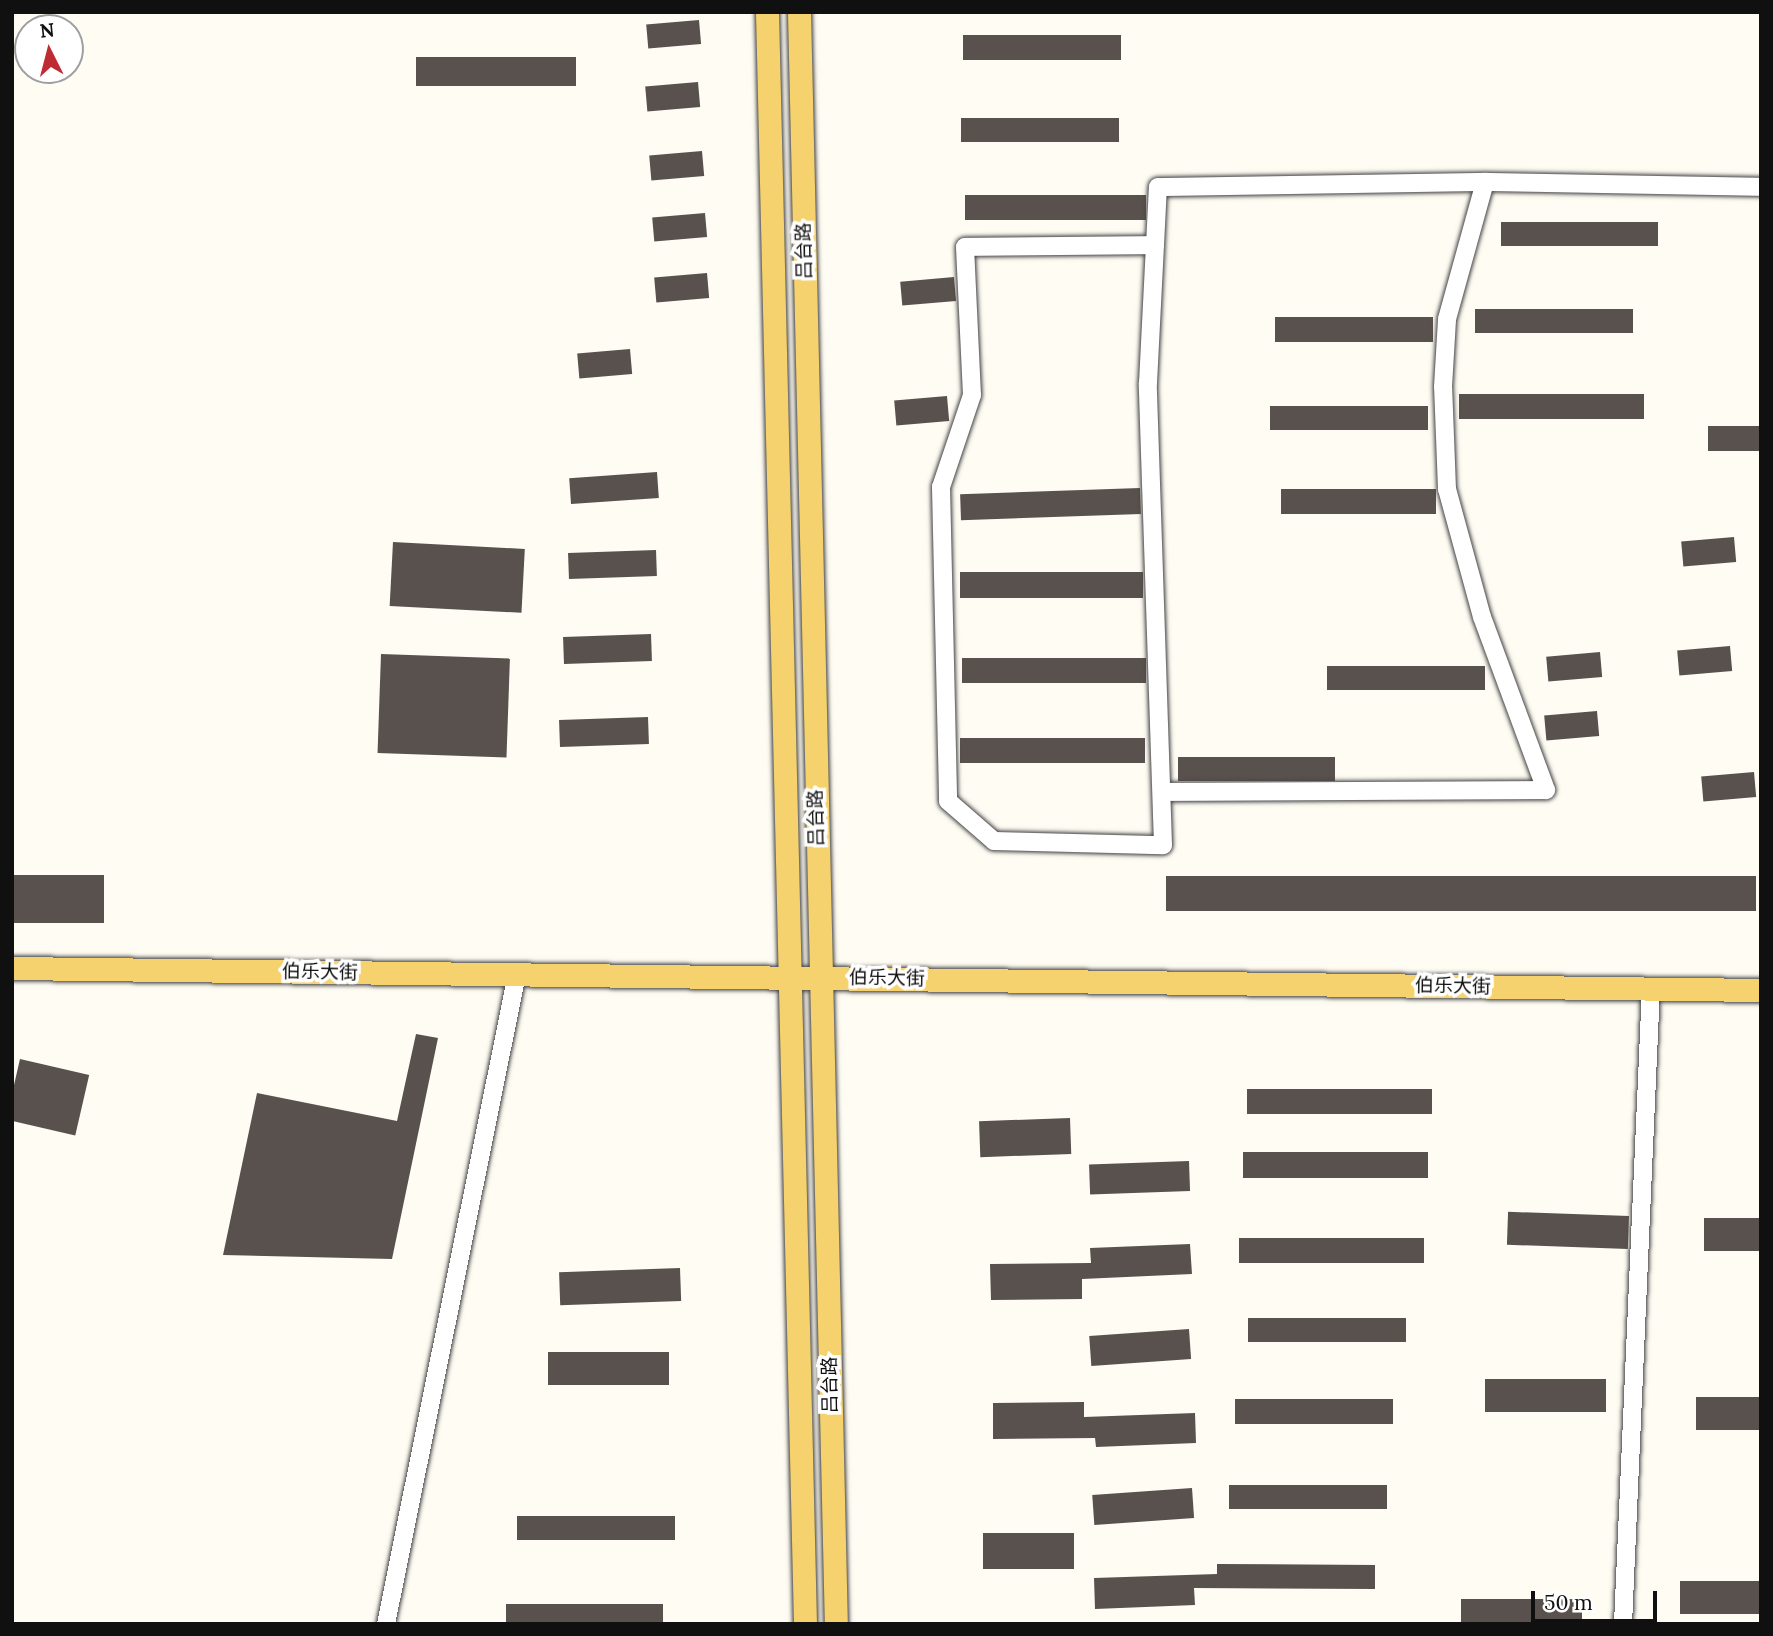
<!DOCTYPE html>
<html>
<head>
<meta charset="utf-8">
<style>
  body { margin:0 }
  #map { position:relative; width:1773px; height:1636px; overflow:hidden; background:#fffcf4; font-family:Lora,"Noto Sans SC",serif }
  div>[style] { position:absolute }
  .building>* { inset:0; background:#59514d; transform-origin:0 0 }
  .roads { filter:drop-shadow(0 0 2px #434343) drop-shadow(0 0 2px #434343) }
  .minor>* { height:18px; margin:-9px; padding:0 9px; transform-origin:9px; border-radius:9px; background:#fff }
  .major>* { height:23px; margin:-11.5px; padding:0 11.5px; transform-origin:11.5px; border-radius:11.5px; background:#f5d26e }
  span { translate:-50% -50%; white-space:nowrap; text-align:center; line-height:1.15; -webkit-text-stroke:7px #fff; paint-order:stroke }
  .street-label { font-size:19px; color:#101010 }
  .frame { position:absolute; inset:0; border:14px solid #101010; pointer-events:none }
  .north { position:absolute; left:14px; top:14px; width:70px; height:70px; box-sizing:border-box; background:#fff; border:2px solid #9f9f9f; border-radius:50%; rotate:354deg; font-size:19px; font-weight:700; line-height:28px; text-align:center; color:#101010 }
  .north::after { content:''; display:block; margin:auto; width:24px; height:32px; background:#be2b33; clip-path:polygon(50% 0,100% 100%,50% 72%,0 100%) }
  .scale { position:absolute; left:1531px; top:1591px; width:126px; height:32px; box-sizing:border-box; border:4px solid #101010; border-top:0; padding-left:9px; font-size:21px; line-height:24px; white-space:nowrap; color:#101010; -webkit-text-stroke:5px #fff; paint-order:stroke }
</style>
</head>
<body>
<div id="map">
  <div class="building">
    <i style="left:699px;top:20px;width:24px;height:53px;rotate:85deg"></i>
    <i style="left:963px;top:35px;width:158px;height:25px"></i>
    <i style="left:416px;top:57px;width:160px;height:29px"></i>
    <i style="left:698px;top:82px;width:25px;height:53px;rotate:85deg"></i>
    <i style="left:961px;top:118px;width:158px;height:24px"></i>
    <i style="left:702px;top:151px;width:25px;height:53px;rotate:85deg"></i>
    <i style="left:965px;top:195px;width:181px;height:25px"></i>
    <i style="left:705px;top:213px;width:24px;height:53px;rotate:85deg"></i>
    <i style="left:1501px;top:222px;width:157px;height:24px"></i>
    <i style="left:707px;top:273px;width:25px;height:53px;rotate:85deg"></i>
    <i style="left:954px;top:277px;width:24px;height:54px;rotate:85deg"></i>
    <i style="left:1475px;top:309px;width:158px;height:24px"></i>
    <i style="left:1275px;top:317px;width:158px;height:25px"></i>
    <i style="left:630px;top:349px;width:25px;height:53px;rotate:85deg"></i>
    <i style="left:1459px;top:394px;width:185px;height:25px"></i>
    <i style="left:947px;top:396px;width:25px;height:53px;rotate:85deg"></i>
    <i style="left:1270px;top:406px;width:158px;height:24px"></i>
    <i style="left:1761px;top:426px;width:25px;height:53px;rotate:90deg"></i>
    <i style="left:657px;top:472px;width:26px;height:88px;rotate:86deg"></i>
    <i style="left:1140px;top:488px;width:26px;height:180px;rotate:88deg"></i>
    <i style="left:1281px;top:489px;width:155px;height:25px"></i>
    <i style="left:1734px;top:537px;width:25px;height:53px;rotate:85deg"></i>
    <i style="left:393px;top:542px;width:132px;height:64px;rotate:3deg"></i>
    <i style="left:656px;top:550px;width:26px;height:88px;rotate:88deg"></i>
    <i style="left:960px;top:572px;width:183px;height:26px"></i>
    <i style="left:651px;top:634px;width:27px;height:88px;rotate:88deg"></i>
    <i style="left:1730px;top:646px;width:25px;height:53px;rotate:85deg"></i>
    <i style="left:1600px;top:652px;width:25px;height:54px;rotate:85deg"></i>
    <i style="left:381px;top:654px;width:129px;height:99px;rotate:2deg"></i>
    <i style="left:962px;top:658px;width:184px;height:25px"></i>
    <i style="left:1327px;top:666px;width:158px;height:24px"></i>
    <i style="left:1597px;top:711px;width:25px;height:53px;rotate:85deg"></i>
    <i style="left:648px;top:717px;width:27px;height:89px;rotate:88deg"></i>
    <i style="left:1145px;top:738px;width:25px;height:185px;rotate:90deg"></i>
    <i style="left:1178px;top:757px;width:157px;height:24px"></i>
    <i style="left:1754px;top:772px;width:25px;height:53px;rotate:85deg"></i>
    <i style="left:12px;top:875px;width:92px;height:48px"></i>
    <i style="left:1166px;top:876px;width:590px;height:35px"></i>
    <i style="clip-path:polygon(416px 1034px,438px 1038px,392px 1259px,223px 1255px,257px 1093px,397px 1121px)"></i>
    <i style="left:20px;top:1059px;width:71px;height:62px;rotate:13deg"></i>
    <i style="left:1247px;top:1089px;width:185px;height:25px"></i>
    <i style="left:1070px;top:1118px;width:36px;height:91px;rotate:88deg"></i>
    <i style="left:1243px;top:1152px;width:185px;height:26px"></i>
    <i style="left:1189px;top:1161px;width:30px;height:100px;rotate:88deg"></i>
    <i style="left:1629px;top:1216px;width:33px;height:121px;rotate:92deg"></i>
    <i style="left:1761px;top:1218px;width:33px;height:57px;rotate:90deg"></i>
    <i style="left:1239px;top:1238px;width:185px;height:25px"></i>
    <i style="clip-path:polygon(1190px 1244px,1192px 1274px,1082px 1279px,1082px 1299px,991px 1300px,990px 1264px,1091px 1263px,1090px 1248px)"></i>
    <i style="left:680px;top:1268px;width:33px;height:121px;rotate:88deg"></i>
    <i style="left:1248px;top:1318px;width:158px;height:24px"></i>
    <i style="left:1189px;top:1329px;width:30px;height:100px;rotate:86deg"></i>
    <i style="left:669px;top:1352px;width:33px;height:121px;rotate:90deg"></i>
    <i style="left:1606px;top:1379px;width:33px;height:121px;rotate:90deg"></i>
    <i style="left:1761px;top:1397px;width:33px;height:65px;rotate:90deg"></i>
    <i style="left:1235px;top:1399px;width:158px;height:25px"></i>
    <i style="clip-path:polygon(1084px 1402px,1084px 1417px,1195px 1413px,1196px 1443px,1096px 1447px,1095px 1438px,993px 1439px,993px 1403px)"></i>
    <i style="left:1229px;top:1485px;width:158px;height:24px"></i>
    <i style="left:1192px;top:1488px;width:30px;height:100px;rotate:86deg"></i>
    <i style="left:517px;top:1516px;width:158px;height:24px"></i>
    <i style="left:1074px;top:1533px;width:36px;height:91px;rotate:90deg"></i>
    <i style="clip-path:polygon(1217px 1564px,1375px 1565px,1375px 1589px,1194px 1588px,1195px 1605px,1095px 1609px,1094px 1578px,1217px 1574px)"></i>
    <i style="left:1761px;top:1581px;width:33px;height:81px;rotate:90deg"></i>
    <i style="left:1582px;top:1599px;width:25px;height:121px;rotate:90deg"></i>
    <i style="left:506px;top:1604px;width:157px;height:20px"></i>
  </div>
  <div class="roads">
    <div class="minor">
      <i style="left:1155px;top:245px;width:190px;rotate:179.4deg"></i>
      <i style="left:965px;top:247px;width:148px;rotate:87.3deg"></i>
      <i style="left:972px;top:395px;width:97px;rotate:108.6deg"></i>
      <i style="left:941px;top:487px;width:314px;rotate:88.7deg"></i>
      <i style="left:948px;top:801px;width:61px;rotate:41deg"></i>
      <i style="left:994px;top:841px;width:169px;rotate:1.4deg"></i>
      <i style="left:1163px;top:845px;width:462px;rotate:-91.9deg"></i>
      <i style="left:1148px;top:383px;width:196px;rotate:-87.1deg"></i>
      <i style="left:1158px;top:187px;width:327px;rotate:-0.9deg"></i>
      <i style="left:1162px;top:792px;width:384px;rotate:-0.3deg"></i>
      <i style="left:1546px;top:790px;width:184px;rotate:-110.3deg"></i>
      <i style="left:1482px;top:617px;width:133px;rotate:-105.3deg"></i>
      <i style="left:1447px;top:489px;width:102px;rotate:-92.2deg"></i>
      <i style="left:1443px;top:387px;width:68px;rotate:-86.6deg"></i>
      <i style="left:1447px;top:319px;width:142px;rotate:-74.5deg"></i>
      <i style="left:1485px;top:182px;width:276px;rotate:1deg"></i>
      <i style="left:386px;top:1624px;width:663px;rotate:-78.61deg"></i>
      <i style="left:1623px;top:1624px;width:637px;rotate:-87.48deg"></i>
    </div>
    <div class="major">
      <i style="left:767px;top:12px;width:1612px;rotate:88.65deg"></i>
      <i style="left:799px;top:12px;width:1612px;rotate:88.69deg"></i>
      <i style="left:12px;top:968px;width:1749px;rotate:0.72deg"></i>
    </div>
  </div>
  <div class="street-label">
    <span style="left:804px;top:251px;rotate:-91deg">吕台路</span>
    <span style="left:816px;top:818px;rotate:-91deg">吕台路</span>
    <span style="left:320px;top:972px;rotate:1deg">伯乐大街</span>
    <span style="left:887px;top:978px;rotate:1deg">伯乐大街</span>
    <span style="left:1453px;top:986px;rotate:1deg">伯乐大街</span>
    <span style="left:830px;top:1385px;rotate:-91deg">吕台路</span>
  </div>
  <div class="frame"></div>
  <div class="north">N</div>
  <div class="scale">50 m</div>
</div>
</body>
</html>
